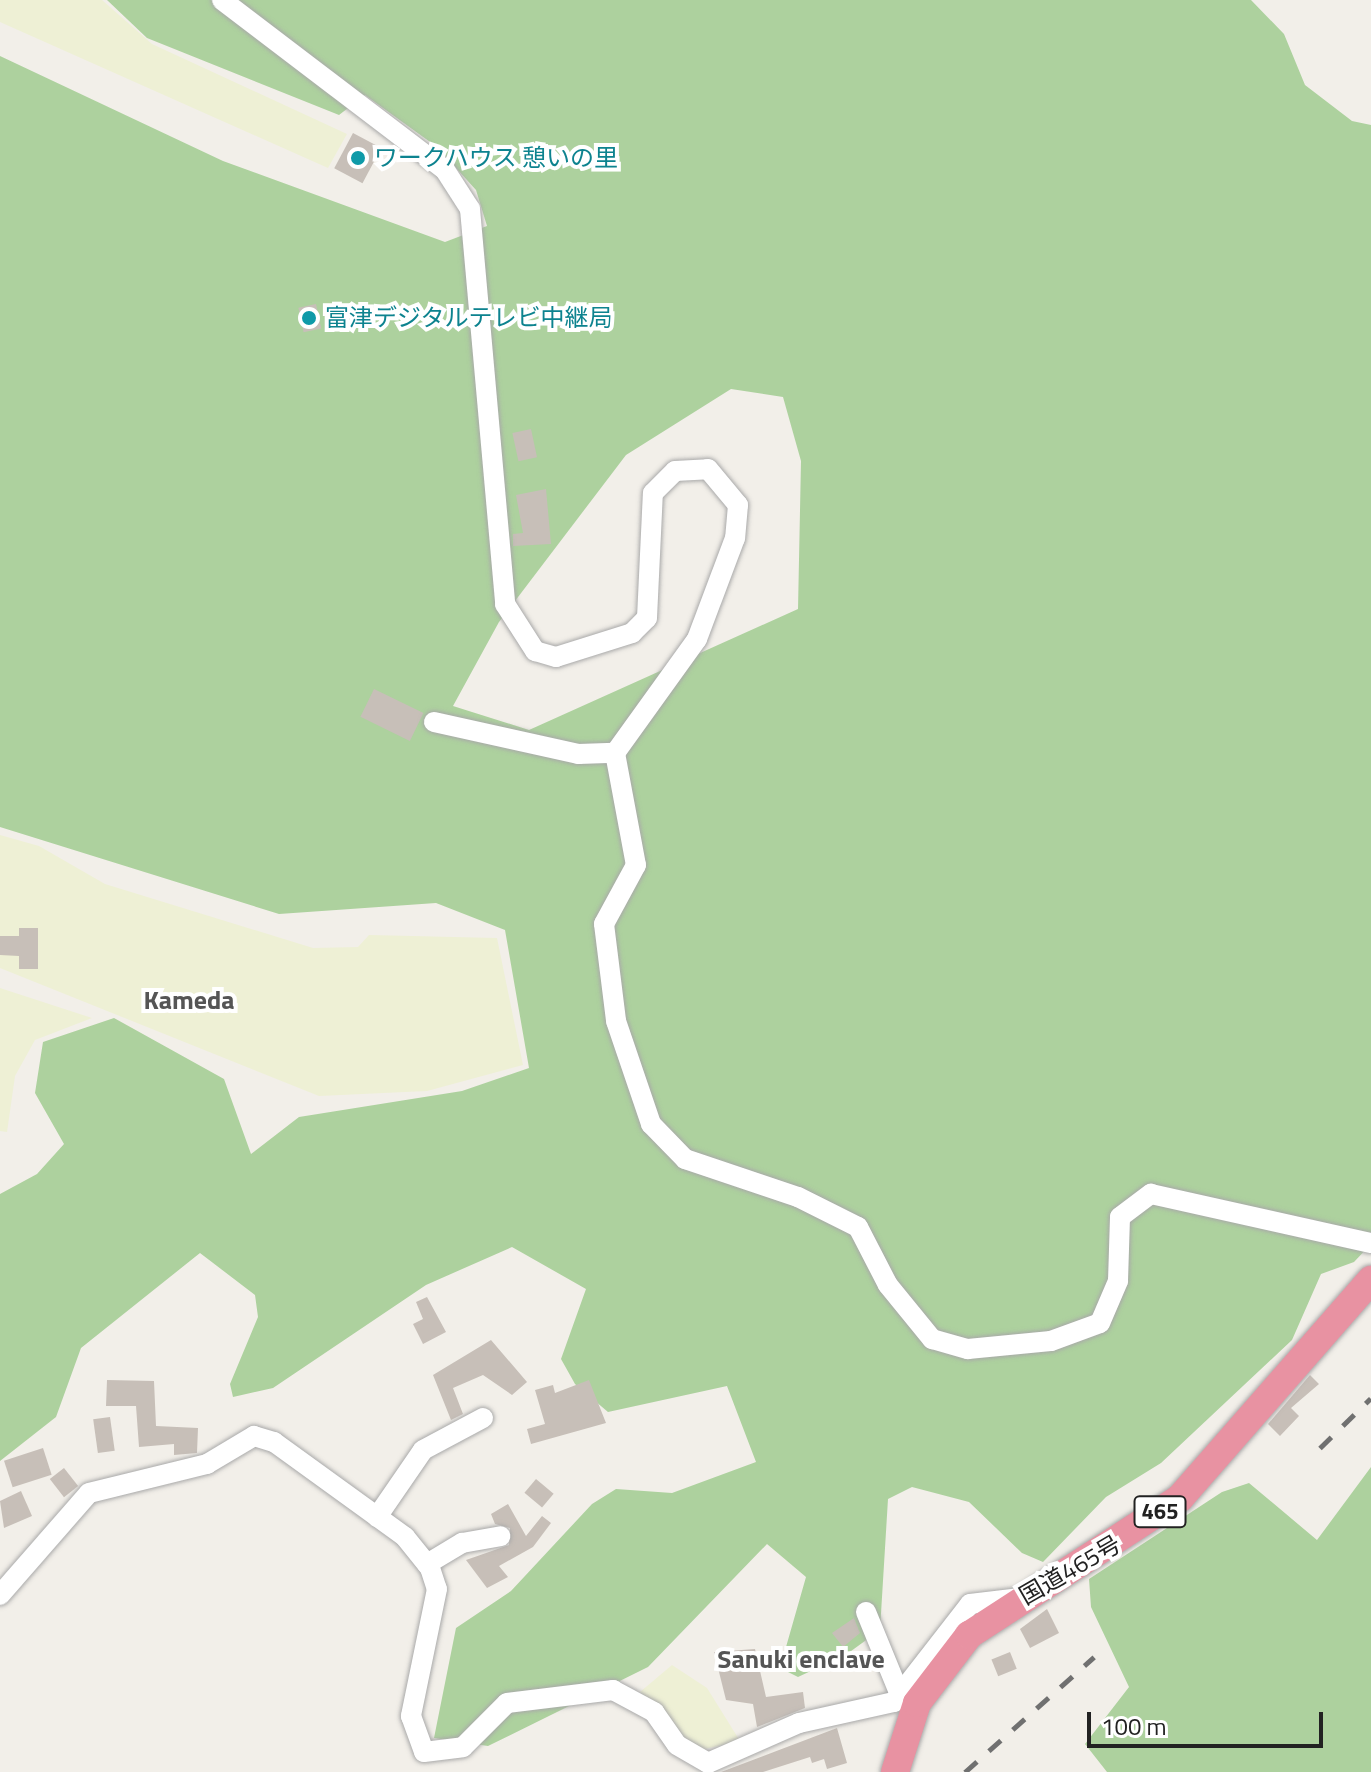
<!DOCTYPE html>
<html>
<head>
<meta charset="utf-8">
<style>
  body { margin:0 }
  #map { position:relative; width:1371px; height:1772px; overflow:hidden; background:#f2efe9; font-family:"Titillium Web","Noto Sans JP",sans-serif }
  div>[style] { position:absolute }
  .farmland>* { inset:0; background:#eef0d5 }
  .forest>* { inset:0; background:#add19e }
  .building>* { inset:0; background:#c7bfb8; transform-origin:0 0 }
  .roads { filter:drop-shadow(0 0 2px #a9a9a9) drop-shadow(0 0 2px #a9a9a9) }
  .minor>* { height:20px; margin:-10px; padding:0 10px; transform-origin:10px; border-radius:10px; background:#fff }
  .highway>* { height:28px; margin:-14px; padding:0 14px; transform-origin:14px; border-radius:14px; background:#e892a2 }
  .rail>* { height:5px; margin-top:-2.5px; transform-origin:0; background:repeating-linear-gradient(90deg,#707070 0 16px,transparent 0 32px) }
  .dots>* { width:22px; height:22px; translate:-50% -50%; box-sizing:border-box; border:4px solid #fff; border-radius:50% }
  span { translate:-50% -50%; white-space:nowrap; text-align:center; line-height:1.15; -webkit-text-stroke:8px #fff; paint-order:stroke }
  .shield-label span { padding:2px 6px; background:#fff; border:2px solid; border-radius:6px; -webkit-text-stroke-width:0 }
  .shield-label { font-size:22px; color:#222; font-weight:700 }
  .culture-label { font-size:24px; color:#0d838f }
  .left { translate:0 -50%; text-align:left }
  .street-label { font-size:24px; color:#222 }
  .neighbourhood-label { font-size:26px; color:#555; font-weight:700 }
  .scale { position:absolute; left:1087px; top:1712px; width:236px; height:36px; box-sizing:border-box; border:4px solid #222; border-top:0; padding-left:10px; font-size:24px; line-height:28px; white-space:nowrap; color:#222; -webkit-text-stroke:6px #fff; paint-order:stroke }
</style>
</head>
<body>
<div id="map">
  <div class="farmland">
    <i style="clip-path:polygon(0 0,102px 0,152px 44px,347px 134px,328px 168px,0 22px)"></i>
    <i style="clip-path:polygon(0 835px,39px 846px,105px 884px,313px 948px,358px 947px,369px 935px,497px 938px,523px 1065px,427px 1091px,319px 1096px,0 968px)"></i>
    <i style="clip-path:polygon(0 988px,92px 1018px,35px 1040px,15px 1076px,7px 1132px,0 1131px)"></i>
    <i style="clip-path:polygon(672px 1665px,707px 1688px,740px 1741px,692px 1752px,640px 1692px)"></i>
  </div>
  <div class="forest">
    <i style="clip-path:polygon(evenodd,107px 0,1251px 0,1284px 34px,1305px 85px,1352px 121px,1371px 125px,1371px 1244px,1354px 1262px,1321px 1274px,1292px 1340px,1161px 1463px,1106px 1497px,1043px 1562px,1022px 1553px,969px 1502px,912px 1487px,888px 1499px,880px 1630px,847px 1654px,798px 1677px,780px 1668px,806px 1577px,767px 1544px,648px 1667px,488px 1746px,434px 1738px,456px 1628px,511px 1591px,592px 1504px,616px 1489px,672px 1493px,756px 1462px,727px 1386px,608px 1412px,575px 1384px,561px 1359px,586px 1289px,512px 1247px,426px 1285px,273px 1388px,233px 1397px,230px 1384px,258px 1317px,255px 1295px,200px 1253px,81px 1348px,56px 1417px,0 1461px,0 1194px,37px 1174px,64px 1144px,35px 1093px,43px 1042px,114px 1018px,224px 1079px,251px 1154px,299px 1117px,462px 1091px,529px 1068px,505px 930px,436px 903px,279px 914px,0 827px,0 56px,223px 161px,445px 242px,487px 226px,476px 190px,437px 147px,365px 95px,339px 115px,147px 38px,107px 0,731px 389px,783px 397px,801px 461px,798px 609px,529px 730px,453px 706px,499px 622px,626px 455px,731px 389px)"></i>
    <i style="clip-path:polygon(1371px 1467px,1371px 1772px,1107px 1772px,1085px 1744px,1129px 1687px,1091px 1607px,1089px 1579px,1222px 1492px,1249px 1483px,1317px 1540px)"></i>
  </div>
  <div class="building">
    <i style="left:353px;top:133px;width:32px;height:40px;rotate:28deg"></i>
    <i style="left:316px;top:304px;width:25px;height:18px;rotate:78deg"></i>
    <i style="left:531px;top:429px;width:29px;height:19px;rotate:78deg"></i>
    <i style="clip-path:polygon(546px 489px,551px 544px,513px 546px,513px 534px,523px 533px,516px 495px)"></i>
    <i style="left:374px;top:689px;width:55px;height:31px;rotate:26deg"></i>
    <i style="clip-path:polygon(19px 928px,38px 928px,38px 969px,19px 969px,19px 956px,0 955px,0 936px,19px 936px)"></i>
    <i style="clip-path:polygon(427px 1297px,446px 1332px,423px 1344px,413px 1324px,423px 1319px,416px 1302px)"></i>
    <i style="clip-path:polygon(491px 1340px,527px 1382px,512px 1395px,483px 1375px,453px 1388px,463px 1414px,451px 1420px,433px 1375px)"></i>
    <i style="clip-path:polygon(1310px 1375px,1319px 1384px,1291px 1408px,1299px 1416px,1280px 1436px,1268px 1424px)"></i>
    <i style="clip-path:polygon(107px 1380px,154px 1381px,156px 1426px,198px 1428px,197px 1453px,174px 1455px,174px 1444px,139px 1447px,136px 1406px,106px 1406px)"></i>
    <i style="clip-path:polygon(589px 1380px,606px 1423px,531px 1444px,527px 1429px,545px 1424px,535px 1390px,553px 1385px,555px 1393px)"></i>
    <i style="left:110px;top:1417px;width:34px;height:17px;rotate:82deg"></i>
    <i style="left:43px;top:1448px;width:28px;height:41px;rotate:72deg"></i>
    <i style="left:64px;top:1468px;width:23px;height:18px;rotate:52deg"></i>
    <i style="left:536px;top:1479px;width:23px;height:18px;rotate:40deg"></i>
    <i style="clip-path:polygon(21px 1491px,32px 1516px,4px 1528px,0 1501px)"></i>
    <i style="clip-path:polygon(508px 1504px,526px 1536px,542px 1516px,551px 1523px,533px 1547px,499px 1566px,508px 1577px,487px 1588px,466px 1560px,509px 1545px,510px 1528px,495px 1524px,491px 1514px)"></i>
    <i style="clip-path:polygon(1047px 1609px,1059px 1633px,1030px 1648px,1020px 1629px)"></i>
    <i style="clip-path:polygon(854px 1618px,860px 1633px,843px 1647px,832px 1633px)"></i>
    <i style="clip-path:polygon(755px 1649px,766px 1697px,803px 1692px,805px 1708px,757px 1727px,753px 1704px,726px 1700px,714px 1652px)"></i>
    <i style="left:1010px;top:1652px;width:18px;height:20px;rotate:68deg"></i>
    <i style="clip-path:polygon(837px 1728px,847px 1763px,827px 1769px,824px 1759px,812px 1763px,810px 1757px,763px 1772px,721px 1772px)"></i>
  </div>
  <div class="roads">
    <div class="minor">
      <i style="left:222px;top:0;width:280px;rotate:37.3deg"></i>
      <i style="left:445px;top:170px;width:46px;rotate:57.3deg"></i>
      <i style="left:470px;top:209px;width:397px;rotate:84.9deg"></i>
      <i style="left:505px;top:604px;width:56px;rotate:57.4deg"></i>
      <i style="left:535px;top:651px;width:22px;rotate:16deg"></i>
      <i style="left:556px;top:657px;width:80px;rotate:-17.5deg"></i>
      <i style="left:632px;top:633px;width:21px;rotate:-45deg"></i>
      <i style="left:647px;top:618px;width:125px;rotate:-87.3deg"></i>
      <i style="left:653px;top:493px;width:31px;rotate:-45deg"></i>
      <i style="left:675px;top:471px;width:33px;rotate:-3deg"></i>
      <i style="left:708px;top:469px;width:47px;rotate:50.2deg"></i>
      <i style="left:738px;top:505px;width:33px;rotate:95deg"></i>
      <i style="left:735px;top:538px;width:108px;rotate:110.6deg"></i>
      <i style="left:697px;top:639px;width:140px;rotate:125.7deg"></i>
      <i style="left:434px;top:722px;width:148px;rotate:12.5deg"></i>
      <i style="left:578px;top:754px;width:37px;rotate:-2deg"></i>
      <i style="left:615px;top:753px;width:114px;rotate:79.4deg"></i>
      <i style="left:636px;top:865px;width:67px;rotate:118.5deg"></i>
      <i style="left:604px;top:924px;width:98px;rotate:82.9deg"></i>
      <i style="left:616px;top:1021px;width:109px;rotate:71.2deg"></i>
      <i style="left:651px;top:1124px;width:49px;rotate:45.8deg"></i>
      <i style="left:685px;top:1159px;width:119px;rotate:18.6deg"></i>
      <i style="left:798px;top:1197px;width:67px;rotate:26.6deg"></i>
      <i style="left:858px;top:1227px;width:65px;rotate:62.7deg"></i>
      <i style="left:888px;top:1285px;width:70px;rotate:50.8deg"></i>
      <i style="left:932px;top:1339px;width:37px;rotate:16deg"></i>
      <i style="left:968px;top:1349px;width:83px;rotate:-5.5deg"></i>
      <i style="left:1051px;top:1341px;width:52px;rotate:-20.2deg"></i>
      <i style="left:1100px;top:1323px;width:46px;rotate:-66.8deg"></i>
      <i style="left:1118px;top:1281px;width:64px;rotate:-88.2deg"></i>
      <i style="left:1120px;top:1217px;width:39px;rotate:-37deg"></i>
      <i style="left:1151px;top:1194px;width:225px;rotate:12.6deg"></i>
      <i style="left:377px;top:1517px;width:81px;rotate:-55.5deg"></i>
      <i style="left:423px;top:1450px;width:68px;rotate:-28.1deg"></i>
      <i style="left:427px;top:1564px;width:41px;rotate:-31deg"></i>
      <i style="left:462px;top:1543px;width:39px;rotate:-10deg"></i>
      <i style="left:0;top:1595px;width:135px;rotate:-48.9deg"></i>
      <i style="left:89px;top:1493px;width:122px;rotate:-13.8deg"></i>
      <i style="left:207px;top:1464px;width:55px;rotate:-30.8deg"></i>
      <i style="left:254px;top:1436px;width:21px;rotate:17deg"></i>
      <i style="left:274px;top:1442px;width:162px;rotate:35.9deg"></i>
      <i style="left:405px;top:1537px;width:40px;rotate:51deg"></i>
      <i style="left:430px;top:1568px;width:22px;rotate:72deg"></i>
      <i style="left:437px;top:1589px;width:130px;rotate:101.6deg"></i>
      <i style="left:411px;top:1716px;width:38px;rotate:70deg"></i>
      <i style="left:424px;top:1752px;width:39px;rotate:-7deg"></i>
      <i style="left:463px;top:1747px;width:62px;rotate:-45deg"></i>
      <i style="left:507px;top:1703px;width:107px;rotate:-7deg"></i>
      <i style="left:613px;top:1690px;width:47px;rotate:28.2deg"></i>
      <i style="left:654px;top:1712px;width:40px;rotate:55.1deg"></i>
      <i style="left:677px;top:1745px;width:36px;rotate:30deg"></i>
      <i style="left:708px;top:1763px;width:99px;rotate:-23.7deg"></i>
      <i style="left:799px;top:1723px;width:97px;rotate:-12.5deg"></i>
      <i style="left:894px;top:1702px;width:124px;rotate:-52.2deg"></i>
      <i style="left:970px;top:1604px;width:51px;rotate:-6.7deg"></i>
      <i style="left:866px;top:1612px;width:90px;rotate:67.7deg"></i>
    </div>
    <div class="highway">
      <i style="left:895px;top:1772px;width:72px;rotate:-72.3deg"></i>
      <i style="left:917px;top:1703px;width:86px;rotate:-52.6deg"></i>
      <i style="left:969px;top:1635px;width:252px;rotate:-33deg"></i>
      <i style="left:1180px;top:1498px;width:290px;rotate:-48.8deg"></i>
    </div>
  </div>
  <div class="rail">
    <i style="left:1320px;top:1448px;width:71px;rotate:-44.4deg"></i>
    <i style="left:965px;top:1772px;width:173px;rotate:-41.7deg"></i>
  </div>
  <div class="dots">
    <i style="left:358px;top:158px;background:#0f9aa8"></i>
    <i style="left:309px;top:318px;background:#0f9aa8"></i>
  </div>
  <div class="shield-label">
    <span style="left:1160px;top:1512px">465</span>
  </div>
  <div class="culture-label">
    <span class="left" style="left:374px;top:158px">ワークハウス 憩いの里</span>
    <span class="left" style="left:325px;top:318px">富津デジタルテレビ中継局</span>
  </div>
  <div class="street-label">
    <span style="left:1070px;top:1570px;rotate:-30deg">国道465号</span>
  </div>
  <div class="neighbourhood-label">
    <span style="left:189px;top:1000px">Kameda</span>
    <span style="left:801px;top:1659px">Sanuki enclave</span>
  </div>
  <div class="scale">100 m</div>
</div>
</body>
</html>
